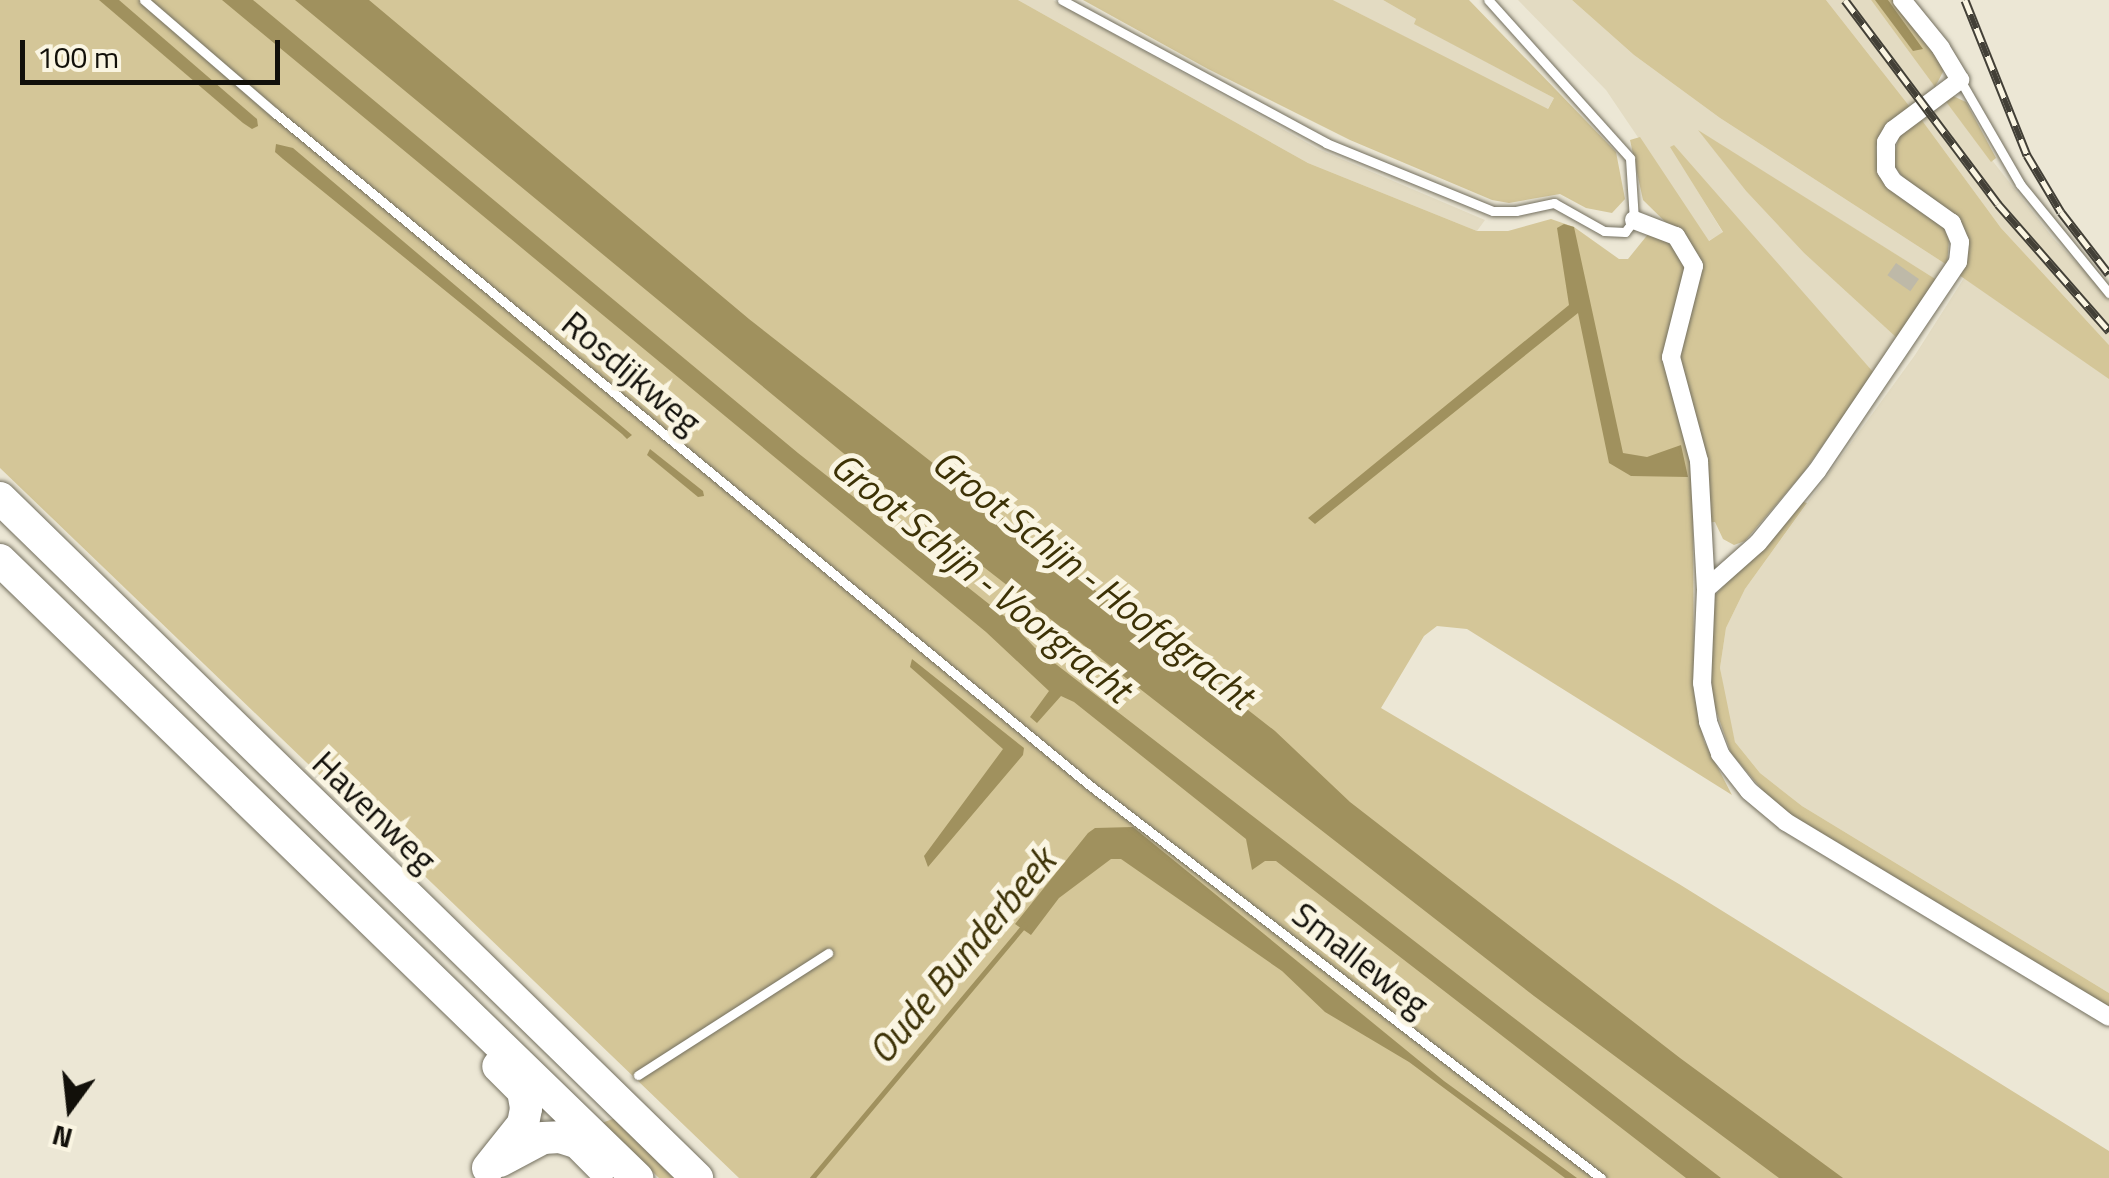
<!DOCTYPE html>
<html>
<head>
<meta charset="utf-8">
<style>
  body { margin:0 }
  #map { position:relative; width:2109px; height:1178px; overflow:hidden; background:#ece7d5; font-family:"Titillium Web",sans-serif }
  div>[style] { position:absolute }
  .built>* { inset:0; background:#e3dbc2 }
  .green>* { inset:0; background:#d4c698 }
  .water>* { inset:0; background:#a0915e }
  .stream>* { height:5px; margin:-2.5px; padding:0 2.5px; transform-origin:2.5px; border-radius:2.5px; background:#a0915e }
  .building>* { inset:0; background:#beb9a8; transform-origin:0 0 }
  .roads { filter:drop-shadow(0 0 2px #736f5f) drop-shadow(0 0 2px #736f5f) }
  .lane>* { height:9px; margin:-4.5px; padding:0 4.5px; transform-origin:4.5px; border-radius:4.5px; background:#fff }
  .street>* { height:18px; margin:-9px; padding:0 9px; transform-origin:9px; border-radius:9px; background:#fff }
  .highway>* { height:32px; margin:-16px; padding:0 16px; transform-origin:16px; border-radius:16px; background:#fff }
  .rail>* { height:9px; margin-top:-4.5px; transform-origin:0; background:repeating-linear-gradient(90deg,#faf5e2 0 15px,#434037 0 30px); box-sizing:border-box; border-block:2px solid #434037 }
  span { translate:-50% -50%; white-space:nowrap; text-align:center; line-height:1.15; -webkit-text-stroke:10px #faf5e2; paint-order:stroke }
  .street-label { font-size:35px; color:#12100a }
  .water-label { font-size:38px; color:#3d3206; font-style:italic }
  .north { position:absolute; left:20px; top:1058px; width:100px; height:100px; -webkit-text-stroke:8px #faf5e2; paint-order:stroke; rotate:195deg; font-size:28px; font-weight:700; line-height:40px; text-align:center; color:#12100a }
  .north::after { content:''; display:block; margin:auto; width:35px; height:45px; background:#12100a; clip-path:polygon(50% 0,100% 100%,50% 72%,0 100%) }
  .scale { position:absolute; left:20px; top:40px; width:260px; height:45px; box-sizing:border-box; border:5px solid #12100a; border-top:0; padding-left:12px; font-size:30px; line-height:35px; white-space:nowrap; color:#12100a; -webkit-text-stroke:8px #faf5e2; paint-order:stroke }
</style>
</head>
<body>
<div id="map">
  <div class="built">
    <i style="clip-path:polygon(1018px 0,1053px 0,1318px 149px,1485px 220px,1477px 231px,1308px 163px)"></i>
    <i style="clip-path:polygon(1333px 0,1383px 0,1416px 19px,1415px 24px,1554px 98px,1547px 110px)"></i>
    <i style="clip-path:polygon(1518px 0,1572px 0,1634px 55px,1720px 118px,1947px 265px,1937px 280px,1701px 133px,1746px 191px,1804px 253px,1898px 339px,1874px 373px,1671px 147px,1723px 233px,1708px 241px,1606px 90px)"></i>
    <i style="clip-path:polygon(1826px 0,1871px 0,1935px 87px,1910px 107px)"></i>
    <i style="clip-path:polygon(1944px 99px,2053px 238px,2109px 297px,2109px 345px,2001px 228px,1921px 119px)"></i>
    <i style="clip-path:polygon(1964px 278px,2109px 378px,2109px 993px,1802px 806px,1760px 773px,1735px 742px,1727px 709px,1720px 668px,1726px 628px,1745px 589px,1915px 355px)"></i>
  </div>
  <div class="green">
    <i style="clip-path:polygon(0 0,1018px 0,1308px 163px,1477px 231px,1508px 231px,1551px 219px,1574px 227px,1619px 259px,1628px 259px,1649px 233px,1673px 242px,1689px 264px,1699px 255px,1643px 200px,1630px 140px,1640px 137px,1709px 241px,1723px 232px,1670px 147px,1674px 145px,1874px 373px,1803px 473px,1745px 541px,1734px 545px,1723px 539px,1715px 522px,1693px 523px,1694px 694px,1704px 741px,1732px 795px,1467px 629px,1437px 626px,1424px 636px,1381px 708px,1679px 884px,2109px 1151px,2109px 1178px,739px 1178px,0 468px)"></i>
    <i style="clip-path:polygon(1083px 0,1333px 0,1548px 109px,1554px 98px,1414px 24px,1416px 19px,1383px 0,1469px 0,1616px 152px,1625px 199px,1612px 213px,1586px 208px,1560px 194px,1509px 203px,1492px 200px,1350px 140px,1208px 69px)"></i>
    <i style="clip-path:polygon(1572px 0,1826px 0,1910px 107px,1881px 133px,1876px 147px,1878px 173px,1895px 193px,1944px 227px,1949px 240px,1947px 265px,1720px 118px,1634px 55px)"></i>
    <i style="clip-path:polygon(1871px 0,1894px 0,1934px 50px,1945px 68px,1935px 87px)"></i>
    <i style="clip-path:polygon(1951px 95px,1966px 102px,1996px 158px,1991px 162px,1944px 99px)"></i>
    <i style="clip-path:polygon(1921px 119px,2001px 228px,2109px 345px,2109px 379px,1959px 275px,1967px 252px,1892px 164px,1899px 136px)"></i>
    <i style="clip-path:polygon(1698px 130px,1937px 280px,1898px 339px,1804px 253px,1746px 191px)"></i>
    <i style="clip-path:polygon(1800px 501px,1807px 503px,1745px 589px,1726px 628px,1720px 668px,1735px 742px,1760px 773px,1802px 806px,2109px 993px,2109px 1009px,1799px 821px,1770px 799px,1731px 753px,1712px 699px,1710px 600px,1771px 538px)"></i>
    <i style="clip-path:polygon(615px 1118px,677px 1178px,659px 1178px,602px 1123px)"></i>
  </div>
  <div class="water">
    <i style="clip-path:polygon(99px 0,119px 0,257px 119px,258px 126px,252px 129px,243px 123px)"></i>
    <i style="clip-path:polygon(222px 0,253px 0,798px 453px,1008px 619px,1035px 648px,1721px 1178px,1686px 1178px,1276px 861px,1265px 861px,1252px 870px,1246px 839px,1074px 702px,1061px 696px,1037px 723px,1030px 717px,1049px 691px,986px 632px)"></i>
    <i style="clip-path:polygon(295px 0,369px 0,749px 319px,1275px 731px,1350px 802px,1680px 1058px,1843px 1178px,1779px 1178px,1534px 996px,940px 533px)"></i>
    <i style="clip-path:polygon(1875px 0,1888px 0,1923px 49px,1913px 51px)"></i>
    <i style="clip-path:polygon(276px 144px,293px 148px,632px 435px,627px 439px,622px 434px,283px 159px,275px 152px)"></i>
    <i style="clip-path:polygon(1564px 224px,1574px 227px,1623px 453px,1647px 457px,1681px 445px,1688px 477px,1631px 476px,1609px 463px,1578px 313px,1315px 524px,1308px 518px,1569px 305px,1557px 228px)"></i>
    <i style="clip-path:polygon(650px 449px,703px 491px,704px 496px,698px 497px,647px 455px)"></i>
    <i style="clip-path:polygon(912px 659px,1024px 748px,1023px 755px,928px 867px,924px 856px,1003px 749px,910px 667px)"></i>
    <i style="clip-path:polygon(1133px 827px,1444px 1081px,1577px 1178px,1565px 1178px,1409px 1062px,1325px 1012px,1282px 971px,1121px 859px,1111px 859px,1059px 898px,1031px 935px,1015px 924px,1088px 833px,1095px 828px)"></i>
  </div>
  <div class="stream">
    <i style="left:812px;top:1178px;width:331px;rotate:-50deg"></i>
  </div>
  <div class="building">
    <i style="left:1896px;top:263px;width:28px;height:15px;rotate:35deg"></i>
  </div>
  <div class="roads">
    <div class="lane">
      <i style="left:144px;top:0;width:173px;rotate:40.8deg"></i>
      <i style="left:275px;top:113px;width:1054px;rotate:39.53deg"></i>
      <i style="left:1088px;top:784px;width:647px;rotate:37.53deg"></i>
      <i style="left:1062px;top:0;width:300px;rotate:28.4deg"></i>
      <i style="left:1326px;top:143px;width:180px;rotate:22.2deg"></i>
      <i style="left:1493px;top:211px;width:23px"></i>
      <i style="left:1516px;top:211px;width:39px;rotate:-12deg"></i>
      <i style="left:1554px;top:203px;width:57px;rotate:29.2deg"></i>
      <i style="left:1604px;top:231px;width:21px;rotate:3deg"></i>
      <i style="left:1625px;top:232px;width:15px;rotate:-53deg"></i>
      <i style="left:1634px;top:220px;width:62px;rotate:-93.7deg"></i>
      <i style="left:1630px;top:158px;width:212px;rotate:-131.9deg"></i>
      <i style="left:1960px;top:80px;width:120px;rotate:60deg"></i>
      <i style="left:2020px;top:184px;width:141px;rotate:50.8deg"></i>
      <i style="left:638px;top:1075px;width:226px;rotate:-32.7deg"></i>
    </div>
    <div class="street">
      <i style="left:1634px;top:220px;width:45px;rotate:20.9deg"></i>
      <i style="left:1676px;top:236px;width:35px;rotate:59deg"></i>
      <i style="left:1694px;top:266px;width:94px;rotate:104.2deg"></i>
      <i style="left:1671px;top:357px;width:108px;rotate:74.9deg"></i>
      <i style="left:1699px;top:461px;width:128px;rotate:86.9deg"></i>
      <i style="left:1706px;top:589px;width:94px;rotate:92.4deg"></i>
      <i style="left:1702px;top:683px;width:39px;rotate:81deg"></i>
      <i style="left:1708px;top:722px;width:34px;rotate:69deg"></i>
      <i style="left:1720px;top:754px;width:47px;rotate:51.9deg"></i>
      <i style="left:1749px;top:791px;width:48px;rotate:40deg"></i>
      <i style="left:1786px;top:822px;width:377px;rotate:31.1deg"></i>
      <i style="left:1706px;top:589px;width:69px;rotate:-41.5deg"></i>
      <i style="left:1758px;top:543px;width:93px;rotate:-50.7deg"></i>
      <i style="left:1817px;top:471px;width:252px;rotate:-56deg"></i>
      <i style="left:1958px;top:262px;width:20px;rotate:-84deg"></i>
      <i style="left:1960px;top:242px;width:21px;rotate:-113deg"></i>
      <i style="left:1952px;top:223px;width:72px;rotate:-144.6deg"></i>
      <i style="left:1893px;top:181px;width:13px;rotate:-122deg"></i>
      <i style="left:1886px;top:170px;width:28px;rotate:-90deg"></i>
      <i style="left:1886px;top:142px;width:14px;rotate:-60deg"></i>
      <i style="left:1893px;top:130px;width:84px;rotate:-36.7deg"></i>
      <i style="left:1960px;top:80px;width:37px;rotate:-121deg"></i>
      <i style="left:1941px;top:48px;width:62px;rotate:-129.1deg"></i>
    </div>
    <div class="highway">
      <i style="left:0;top:498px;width:974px;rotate:44.29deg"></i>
      <i style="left:0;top:560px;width:888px;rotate:44.13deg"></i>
      <i style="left:500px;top:1161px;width:49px;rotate:-28.1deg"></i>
      <i style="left:543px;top:1138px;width:17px;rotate:-3deg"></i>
      <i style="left:560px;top:1137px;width:19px;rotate:18deg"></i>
      <i style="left:578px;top:1143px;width:33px;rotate:45deg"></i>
      <i style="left:488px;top:1168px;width:56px;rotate:-51.5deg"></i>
      <i style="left:523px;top:1124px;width:16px;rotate:-79deg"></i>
      <i style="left:526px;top:1108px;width:17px;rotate:-100deg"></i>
      <i style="left:523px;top:1091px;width:35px;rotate:-135deg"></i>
    </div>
  </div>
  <div class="rail">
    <i style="left:1845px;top:0;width:255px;rotate:53.1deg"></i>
    <i style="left:1998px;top:204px;width:169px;rotate:48.8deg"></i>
    <i style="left:1965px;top:0;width:167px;rotate:68.2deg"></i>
    <i style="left:2027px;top:155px;width:66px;rotate:59.2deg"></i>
    <i style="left:2061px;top:212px;width:78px;rotate:52.3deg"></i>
  </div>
  <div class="street-label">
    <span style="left:632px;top:372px;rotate:40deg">Rosdijkweg</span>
    <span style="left:375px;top:811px;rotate:44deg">Havenweg</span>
    <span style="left:1361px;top:959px;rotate:38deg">Smalleweg</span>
  </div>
  <div class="water-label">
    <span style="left:981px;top:577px;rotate:39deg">Groot Schijn - Voorgracht</span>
    <span style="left:1093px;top:579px;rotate:38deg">Groot Schijn - Hoofdgracht</span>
    <span style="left:962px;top:956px;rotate:-50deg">Oude Bunderbeek</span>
  </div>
  <div class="north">N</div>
  <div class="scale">100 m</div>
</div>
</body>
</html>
